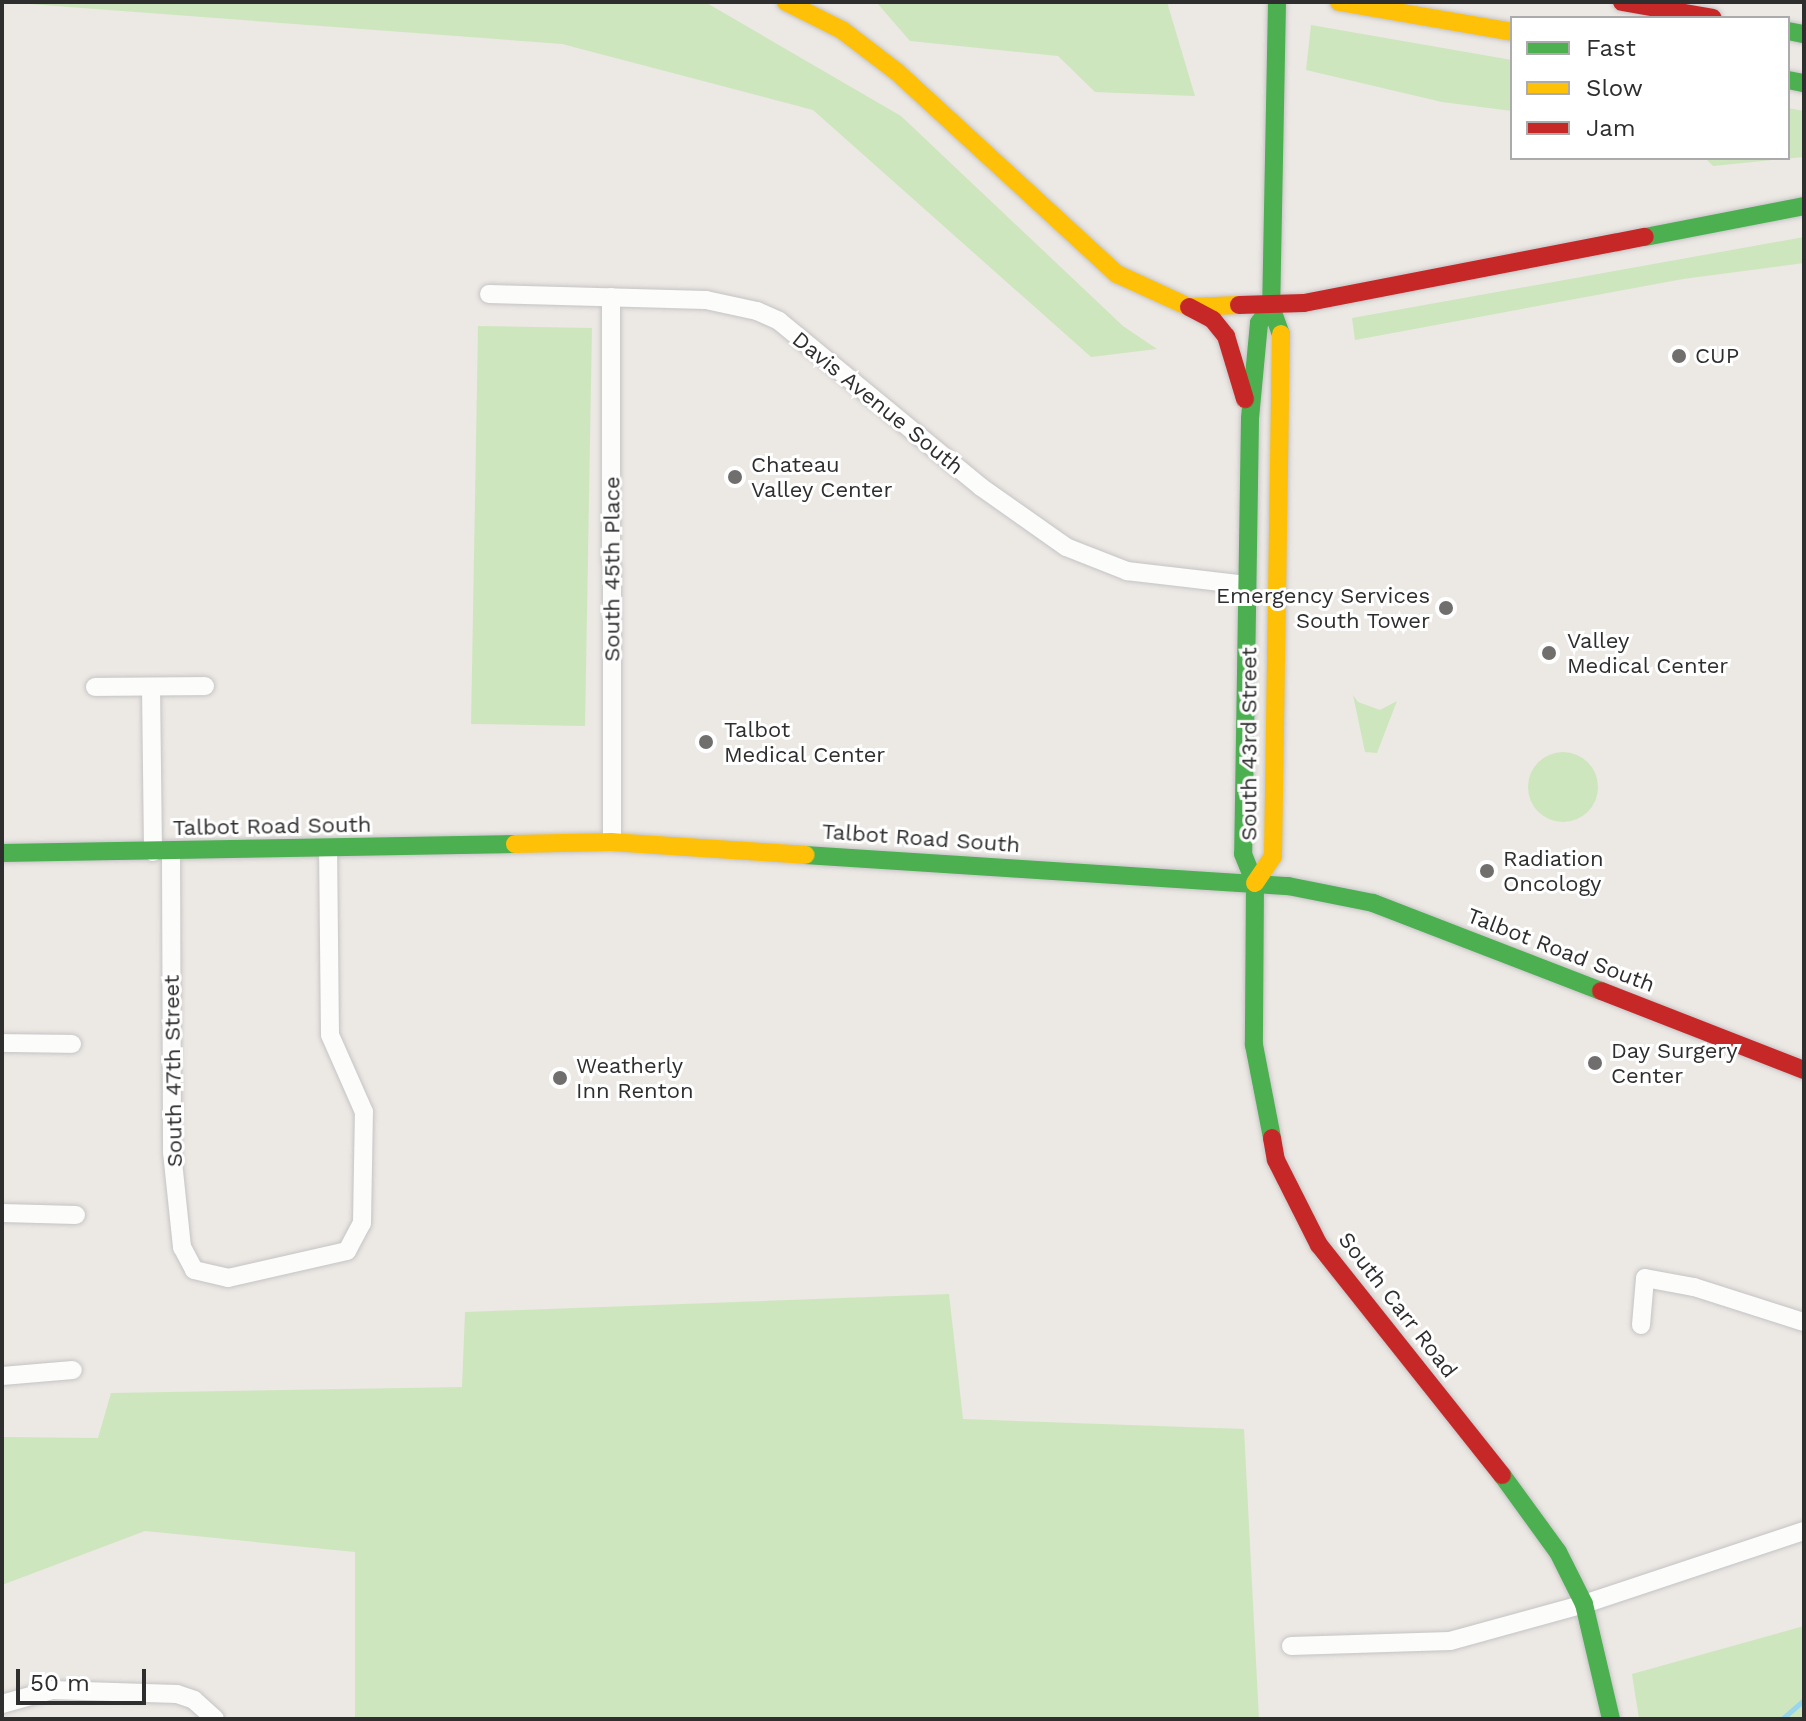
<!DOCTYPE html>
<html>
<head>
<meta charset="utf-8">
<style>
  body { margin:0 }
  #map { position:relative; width:1806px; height:1721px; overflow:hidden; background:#ece8e4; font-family:"Work Sans",sans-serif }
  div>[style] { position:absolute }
  .green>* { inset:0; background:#cee6be; transform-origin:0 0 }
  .round { border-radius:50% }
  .stream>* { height:5px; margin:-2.5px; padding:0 2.5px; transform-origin:2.5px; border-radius:2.5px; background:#99d6ec }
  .roads { filter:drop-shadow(0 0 2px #c5c4c5) drop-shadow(0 0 2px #c5c4c5) }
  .street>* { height:18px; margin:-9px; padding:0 9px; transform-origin:9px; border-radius:9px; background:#fcfcfb }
  .fast>* { height:18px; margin:-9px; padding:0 9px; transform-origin:9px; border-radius:9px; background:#4caf50 }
  .slow>* { height:18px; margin:-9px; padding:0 9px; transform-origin:9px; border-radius:9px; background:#ffc107 }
  .jam>* { height:18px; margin:-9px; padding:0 9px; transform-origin:9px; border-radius:9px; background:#c62828 }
  .dots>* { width:22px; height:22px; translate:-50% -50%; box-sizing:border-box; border:4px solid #fff; border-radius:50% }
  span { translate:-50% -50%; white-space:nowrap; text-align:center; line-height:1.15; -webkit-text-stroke:6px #fff; paint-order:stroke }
  .poi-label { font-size:22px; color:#2e2e2e }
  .left { translate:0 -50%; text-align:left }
  .right { translate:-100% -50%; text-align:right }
  .street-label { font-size:22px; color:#2e2e2e }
  .frame { position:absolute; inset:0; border:4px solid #2e2e2e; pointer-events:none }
  .legend { position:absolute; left:1510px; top:16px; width:280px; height:144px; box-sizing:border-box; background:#fff; border:2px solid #ababab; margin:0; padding:10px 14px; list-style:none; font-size:24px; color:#2e2e2e }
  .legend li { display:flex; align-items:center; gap:16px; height:40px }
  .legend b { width:40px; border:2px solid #ababab }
  .scale { position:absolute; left:16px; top:1669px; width:130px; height:36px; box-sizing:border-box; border:4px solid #2e2e2e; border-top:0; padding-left:10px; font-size:24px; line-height:28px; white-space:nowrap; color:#2e2e2e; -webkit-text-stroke:6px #fff; paint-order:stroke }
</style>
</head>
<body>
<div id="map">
  <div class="green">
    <i style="clip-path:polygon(2px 2px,705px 2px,901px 116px,1123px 326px,1157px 349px,1091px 357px,813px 110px,562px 44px)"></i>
    <i style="clip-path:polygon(1167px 2px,1195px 96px,1095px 92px,1058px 56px,910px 41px,877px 3px)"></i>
    <i style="clip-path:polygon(1311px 25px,1512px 60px,1512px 111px,1442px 102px,1306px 70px)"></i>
    <i style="clip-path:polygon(1788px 108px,1804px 111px,1804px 157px,1713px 166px,1705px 158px,1788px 158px)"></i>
    <i style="clip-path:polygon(1804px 237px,1804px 263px,1683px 279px,1355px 340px,1352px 318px)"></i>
    <i style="left:478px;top:326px;width:114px;height:398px;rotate:1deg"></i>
    <i style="clip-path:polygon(1353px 695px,1358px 702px,1380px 710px,1397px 701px,1377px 753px,1365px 752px)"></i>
    <i class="round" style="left:1528px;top:752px;width:70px;height:70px"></i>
    <i style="clip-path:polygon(949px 1294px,963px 1419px,1244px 1429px,1259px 1719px,355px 1719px,355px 1552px,145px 1531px,2px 1585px,2px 1437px,98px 1438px,111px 1393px,462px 1387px,465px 1312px)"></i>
    <i style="clip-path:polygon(1804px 1626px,1804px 1719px,1639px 1719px,1632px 1674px)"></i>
  </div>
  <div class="stream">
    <i style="left:1782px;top:1719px;width:29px;rotate:-41deg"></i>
  </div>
  <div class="roads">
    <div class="street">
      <i style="left:489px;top:294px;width:217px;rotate:1.6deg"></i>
      <i style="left:706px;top:300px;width:52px;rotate:12.2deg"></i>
      <i style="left:757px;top:311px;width:24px;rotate:24deg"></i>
      <i style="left:779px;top:321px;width:261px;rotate:39.4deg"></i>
      <i style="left:981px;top:487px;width:104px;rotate:35.2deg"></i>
      <i style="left:1066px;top:547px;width:66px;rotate:21.5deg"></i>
      <i style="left:1127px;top:571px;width:120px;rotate:6.7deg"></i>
      <i style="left:611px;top:297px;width:545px;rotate:89.89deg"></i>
      <i style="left:95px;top:687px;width:110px;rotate:-0.5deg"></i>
      <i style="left:151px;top:687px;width:165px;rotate:89.3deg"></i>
      <i style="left:171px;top:852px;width:300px;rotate:89.8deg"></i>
      <i style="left:172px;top:1152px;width:96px;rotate:84deg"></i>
      <i style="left:182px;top:1247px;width:26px;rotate:62deg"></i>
      <i style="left:194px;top:1270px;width:35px;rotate:13deg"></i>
      <i style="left:228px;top:1278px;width:122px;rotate:-12.8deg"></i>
      <i style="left:347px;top:1251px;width:32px;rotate:-62deg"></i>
      <i style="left:362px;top:1223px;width:111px;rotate:-89deg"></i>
      <i style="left:364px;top:1112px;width:84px;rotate:-113.8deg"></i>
      <i style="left:330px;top:1035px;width:186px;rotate:-90.6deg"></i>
      <i style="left:2px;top:1043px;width:70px;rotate:0.8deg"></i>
      <i style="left:2px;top:1213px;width:74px;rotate:1.5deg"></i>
      <i style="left:1641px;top:1325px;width:47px;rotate:-85.1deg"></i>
      <i style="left:1645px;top:1278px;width:50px;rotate:10.4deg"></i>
      <i style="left:1694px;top:1287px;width:115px;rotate:17.7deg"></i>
      <i style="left:2px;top:1376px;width:71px;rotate:-4.8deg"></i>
      <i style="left:1291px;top:1646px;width:159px;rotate:-1.8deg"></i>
      <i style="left:1450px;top:1641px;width:139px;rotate:-15.4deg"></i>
      <i style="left:1584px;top:1604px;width:232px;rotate:-18.4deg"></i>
      <i style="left:2px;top:1704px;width:52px;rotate:-15.6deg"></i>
      <i style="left:52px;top:1690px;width:125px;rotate:1.8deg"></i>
      <i style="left:177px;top:1694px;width:18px;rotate:19deg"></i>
      <i style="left:194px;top:1700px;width:28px;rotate:42deg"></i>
    </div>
    <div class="fast">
      <i style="left:1277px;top:2px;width:305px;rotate:91.1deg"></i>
      <i style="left:1271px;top:307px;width:29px;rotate:70deg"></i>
      <i style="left:1788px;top:31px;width:16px;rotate:11deg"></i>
      <i style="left:1788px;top:80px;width:16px;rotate:11deg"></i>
      <i style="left:1645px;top:237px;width:162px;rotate:-11deg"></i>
      <i style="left:1271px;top:307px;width:20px;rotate:127deg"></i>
      <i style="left:1259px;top:323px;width:96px;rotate:95.4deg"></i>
      <i style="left:1250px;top:419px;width:435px;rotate:90.9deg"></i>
      <i style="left:1243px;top:854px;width:31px;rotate:68deg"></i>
      <i style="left:1255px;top:883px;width:162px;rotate:90.4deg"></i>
      <i style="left:1254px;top:1045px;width:95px;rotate:79deg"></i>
      <i style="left:2px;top:853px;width:513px;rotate:-1.01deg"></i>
      <i style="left:806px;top:855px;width:483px;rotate:3.7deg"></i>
      <i style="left:1288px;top:886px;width:87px;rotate:11.3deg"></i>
      <i style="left:1373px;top:903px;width:244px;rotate:21.1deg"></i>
      <i style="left:1502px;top:1475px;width:95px;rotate:54deg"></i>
      <i style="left:1558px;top:1552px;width:58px;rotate:63.4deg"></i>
      <i style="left:1584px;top:1604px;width:118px;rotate:76.8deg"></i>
    </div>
    <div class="slow">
      <i style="left:786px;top:2px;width:63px;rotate:26.6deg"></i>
      <i style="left:842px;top:30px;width:69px;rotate:37.4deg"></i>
      <i style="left:897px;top:72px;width:299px;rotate:42.6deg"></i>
      <i style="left:1117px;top:274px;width:79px;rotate:24.6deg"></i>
      <i style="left:1189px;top:307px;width:50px;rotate:-2.3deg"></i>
      <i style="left:1339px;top:2px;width:176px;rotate:9.8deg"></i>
      <i style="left:515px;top:844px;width:97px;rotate:-1.2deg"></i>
      <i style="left:612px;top:842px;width:194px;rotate:3.8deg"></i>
      <i style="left:1255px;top:883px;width:32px;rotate:-56deg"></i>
      <i style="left:1273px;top:856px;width:522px;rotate:-89.12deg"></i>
    </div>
    <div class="jam">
      <i style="left:1622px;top:2px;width:92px;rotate:10deg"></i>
      <i style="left:1239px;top:305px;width:65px;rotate:-1.8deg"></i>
      <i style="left:1304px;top:303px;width:347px;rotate:-11deg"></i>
      <i style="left:1189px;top:307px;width:27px;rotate:28deg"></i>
      <i style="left:1213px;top:320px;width:21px;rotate:51deg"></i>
      <i style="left:1226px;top:336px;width:66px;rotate:73.2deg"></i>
      <i style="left:1601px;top:991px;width:218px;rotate:21.3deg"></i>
      <i style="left:1272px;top:1138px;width:22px;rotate:80deg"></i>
      <i style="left:1276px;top:1160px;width:95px;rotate:63.2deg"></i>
      <i style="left:1319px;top:1245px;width:294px;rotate:51.5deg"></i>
    </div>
  </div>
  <div class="dots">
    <i style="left:1679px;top:356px;background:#706f6e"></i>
    <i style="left:735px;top:477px;background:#706f6e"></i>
    <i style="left:1446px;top:608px;background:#706f6e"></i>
    <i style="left:1549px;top:653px;background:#706f6e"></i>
    <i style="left:706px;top:742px;background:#706f6e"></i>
    <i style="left:1487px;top:871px;background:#706f6e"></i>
    <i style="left:1595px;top:1063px;background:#706f6e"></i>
    <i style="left:560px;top:1078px;background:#706f6e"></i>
  </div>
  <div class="poi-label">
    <span class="left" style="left:1695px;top:356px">CUP</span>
    <span class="left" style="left:751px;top:477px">Chateau<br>Valley Center</span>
    <span class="right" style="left:1430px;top:608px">Emergency Services<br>South Tower</span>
    <span class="left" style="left:1567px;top:653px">Valley<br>Medical Center</span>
    <span class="left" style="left:724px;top:742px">Talbot<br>Medical Center</span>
    <span class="left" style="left:1503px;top:871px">Radiation<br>Oncology</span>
    <span class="left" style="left:1611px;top:1063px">Day Surgery<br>Center</span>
    <span class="left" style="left:576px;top:1078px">Weatherly<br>Inn Renton</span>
  </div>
  <div class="street-label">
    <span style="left:878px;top:403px;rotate:39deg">Davis Avenue South</span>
    <span style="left:612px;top:569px;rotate:-90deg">South 45th Place</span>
    <span style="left:1249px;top:744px;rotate:-90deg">South 43rd Street</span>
    <span style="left:272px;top:826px;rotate:-1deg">Talbot Road South</span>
    <span style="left:921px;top:838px;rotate:4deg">Talbot Road South</span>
    <span style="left:1561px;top:950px;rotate:21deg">Talbot Road South</span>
    <span style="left:173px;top:1071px;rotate:-91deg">South 47th Street</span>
    <span style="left:1398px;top:1305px;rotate:52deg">South Carr Road</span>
  </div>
  <div class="frame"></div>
  <ul class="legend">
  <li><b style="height:10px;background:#4caf50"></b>Fast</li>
  <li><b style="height:10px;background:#ffc107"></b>Slow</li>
  <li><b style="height:10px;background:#c62828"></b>Jam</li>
  </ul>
  <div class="scale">50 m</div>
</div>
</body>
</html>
